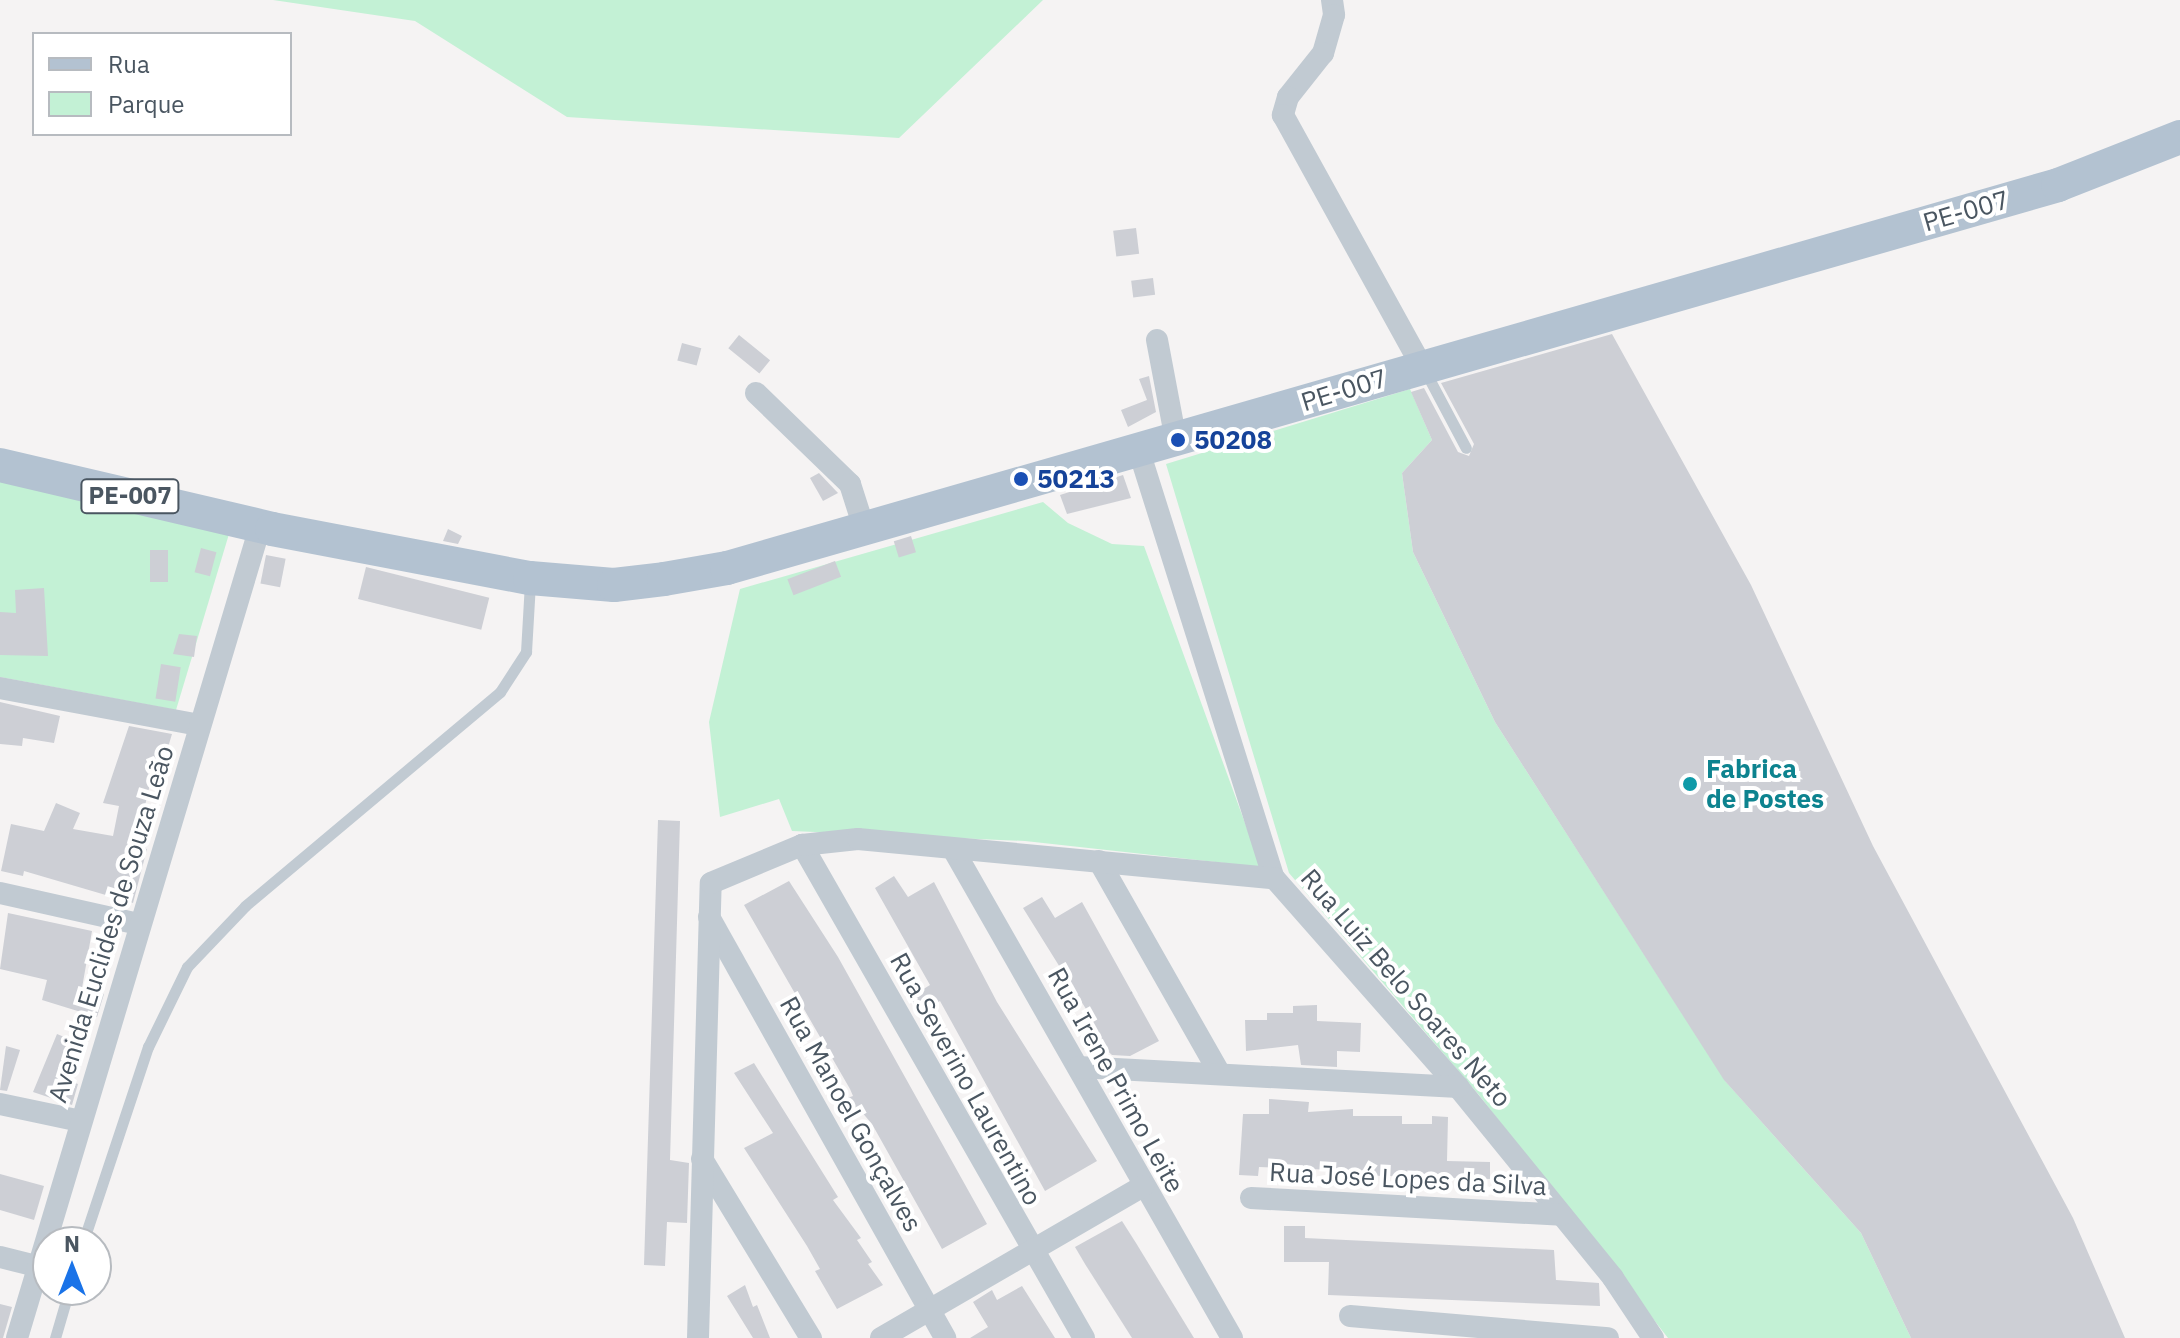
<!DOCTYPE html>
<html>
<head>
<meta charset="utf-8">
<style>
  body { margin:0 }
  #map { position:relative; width:2180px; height:1338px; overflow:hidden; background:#f5f3f3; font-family:"IBM Plex Sans",sans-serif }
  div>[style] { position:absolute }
  .green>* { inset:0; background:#c3f1d5 }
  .building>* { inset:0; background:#cdcfd5; transform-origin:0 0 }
  .service>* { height:11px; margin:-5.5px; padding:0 5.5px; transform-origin:5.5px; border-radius:5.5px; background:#c1cad2 }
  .minor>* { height:22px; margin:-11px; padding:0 11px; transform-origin:11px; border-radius:11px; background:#c1cad2 }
  .primary>* { height:34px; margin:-17px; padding:0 17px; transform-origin:17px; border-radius:17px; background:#b3c2d1 }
  .dots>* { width:22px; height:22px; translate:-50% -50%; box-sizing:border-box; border:4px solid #fff; border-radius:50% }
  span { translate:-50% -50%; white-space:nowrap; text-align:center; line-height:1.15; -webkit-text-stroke:8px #fff; paint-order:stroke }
  .shield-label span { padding:2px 6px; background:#fff; border:2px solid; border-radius:6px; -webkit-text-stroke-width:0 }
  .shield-label { font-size:24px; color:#4a5661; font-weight:700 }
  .street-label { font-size:26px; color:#4a5661 }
  .transit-label { font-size:26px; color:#164399; font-weight:700 }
  .left { translate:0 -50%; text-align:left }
  .culture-label { font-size:26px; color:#0d838f; font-weight:700 }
  .legend { position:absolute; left:32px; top:32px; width:260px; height:104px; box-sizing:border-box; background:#fff; border:2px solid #b7bbc0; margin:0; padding:10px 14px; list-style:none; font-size:24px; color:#4a5661 }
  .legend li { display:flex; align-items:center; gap:16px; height:40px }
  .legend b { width:40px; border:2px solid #b7bbc0 }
  .north { position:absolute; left:32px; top:1226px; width:80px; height:80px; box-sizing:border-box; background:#fff; border:2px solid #b7bbc0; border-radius:50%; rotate:0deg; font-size:22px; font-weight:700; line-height:32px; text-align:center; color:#4a5661 }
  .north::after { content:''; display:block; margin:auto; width:28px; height:36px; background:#1a73e8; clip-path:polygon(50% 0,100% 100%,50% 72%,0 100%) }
</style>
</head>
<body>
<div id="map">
  <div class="green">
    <i style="clip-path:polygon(273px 0,1043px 0,899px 138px,567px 117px,415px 21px)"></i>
    <i style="clip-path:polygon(1410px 389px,1432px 440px,1402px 473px,1413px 552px,1495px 722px,1726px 1082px,1861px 1233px,1911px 1338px,1668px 1338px,1479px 1095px,1289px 873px,1166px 464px)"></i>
    <i style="clip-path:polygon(0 479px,229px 534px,176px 710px,0 677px)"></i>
    <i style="clip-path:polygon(1043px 502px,1068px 523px,1112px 544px,1144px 546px,1261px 867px,1025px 841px,792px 831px,779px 799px,720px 817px,709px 722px,740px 589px)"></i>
  </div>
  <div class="building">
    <i style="left:1136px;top:228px;width:26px;height:23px;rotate:83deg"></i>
    <i style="left:1153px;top:278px;width:17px;height:22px;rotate:83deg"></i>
    <i style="clip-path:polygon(1612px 334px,1751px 585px,1873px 846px,2073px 1218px,2125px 1338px,1911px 1338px,1861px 1233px,1724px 1080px,1495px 722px,1413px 552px,1402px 473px,1432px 440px,1411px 392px,1424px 388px,1458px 452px,1469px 456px,1474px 444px,1441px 383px)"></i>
    <i style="left:739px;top:335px;width:40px;height:17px;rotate:39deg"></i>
    <i style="left:682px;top:343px;width:20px;height:18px;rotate:15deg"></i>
    <i style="clip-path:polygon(1149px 376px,1156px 412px,1128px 427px,1121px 410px,1147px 400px,1139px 379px)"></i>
    <i style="clip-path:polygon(819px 473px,838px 493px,823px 501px,810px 478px)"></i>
    <i style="clip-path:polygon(1123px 475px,1131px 498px,1067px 514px,1060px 495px)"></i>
    <i style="clip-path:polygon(448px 529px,462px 536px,458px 544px,443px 541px)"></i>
    <i style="left:911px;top:536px;width:17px;height:18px;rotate:73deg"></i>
    <i style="left:201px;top:548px;width:16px;height:25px;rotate:15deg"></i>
    <i style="left:150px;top:550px;width:18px;height:32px"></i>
    <i style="left:266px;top:555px;width:20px;height:29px;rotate:11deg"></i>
    <i style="left:835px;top:561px;width:17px;height:51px;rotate:69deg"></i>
    <i style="left:366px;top:567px;width:127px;height:33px;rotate:14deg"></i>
    <i style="clip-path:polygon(44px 588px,48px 656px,0 655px,0 612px,16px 613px,15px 590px)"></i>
    <i style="clip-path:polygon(179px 634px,197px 636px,194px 657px,173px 654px)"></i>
    <i style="left:161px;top:664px;width:20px;height:35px;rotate:9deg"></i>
    <i style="clip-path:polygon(0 702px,60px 716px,54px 743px,23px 738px,22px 746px,0 744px)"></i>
    <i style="clip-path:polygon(129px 726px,172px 734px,160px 774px,153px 771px,144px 810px,136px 846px,147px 849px,133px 903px,24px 871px,23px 876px,1px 871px,11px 824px,44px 831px,56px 803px,80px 813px,73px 829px,113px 836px,119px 806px,103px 803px)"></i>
    <i style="clip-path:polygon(658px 820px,680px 821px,670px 1160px,689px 1163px,687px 1223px,667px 1222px,665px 1266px,644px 1265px)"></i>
    <i style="clip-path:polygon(894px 876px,908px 897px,934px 882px,997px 1002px,1097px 1161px,1045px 1191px,940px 1001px,919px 1014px,909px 998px,930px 985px,875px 888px)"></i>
    <i style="clip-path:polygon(789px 881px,838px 957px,987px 1224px,942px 1249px,872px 1124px,860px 1110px,842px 1118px,833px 1103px,853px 1096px,850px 1089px,744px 905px)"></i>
    <i style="clip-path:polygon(1042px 897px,1055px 918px,1082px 902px,1159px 1041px,1130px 1056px,1112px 1055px,1103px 1047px,1086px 1009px,1023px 908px)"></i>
    <i style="clip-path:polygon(8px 913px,92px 931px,82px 988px,104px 994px,97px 1017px,42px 1000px,47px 980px,0 969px)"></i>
    <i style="clip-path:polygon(1317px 1005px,1317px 1021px,1361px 1023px,1360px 1052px,1337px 1051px,1337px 1067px,1301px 1065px,1298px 1045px,1246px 1051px,1245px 1020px,1267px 1020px,1267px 1013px,1293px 1013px,1293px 1006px)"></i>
    <i style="clip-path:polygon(57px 1034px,86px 1046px,71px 1082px,78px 1084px,72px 1105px,33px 1092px)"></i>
    <i style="clip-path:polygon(6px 1046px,20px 1050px,7px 1091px,0 1090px)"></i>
    <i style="clip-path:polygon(754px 1063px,838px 1197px,833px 1200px,861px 1238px,857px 1240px,872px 1262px,868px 1264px,883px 1285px,837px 1309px,815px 1271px,820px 1269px,807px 1246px,744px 1148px,773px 1133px,734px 1073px)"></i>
    <i style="clip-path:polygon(1269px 1099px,1309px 1102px,1308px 1112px,1353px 1109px,1353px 1116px,1402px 1116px,1402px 1124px,1432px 1124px,1432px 1116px,1448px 1117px,1447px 1161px,1490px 1162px,1490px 1179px,1353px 1175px,1353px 1180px,1335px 1180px,1335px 1170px,1259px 1167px,1258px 1176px,1239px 1175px,1243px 1114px,1269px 1114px)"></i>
    <i style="clip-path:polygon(0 1174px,44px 1186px,34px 1220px,0 1210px)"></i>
    <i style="clip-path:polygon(1122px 1221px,1136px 1243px,1194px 1338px,1132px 1338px,1085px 1264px,1075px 1247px)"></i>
    <i style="clip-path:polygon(1284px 1226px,1305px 1226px,1305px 1238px,1554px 1250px,1556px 1280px,1599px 1283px,1600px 1306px,1328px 1295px,1329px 1262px,1284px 1262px)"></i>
    <i style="clip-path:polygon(745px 1285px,753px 1307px,757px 1305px,770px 1338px,753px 1338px,727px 1296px)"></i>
    <i style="clip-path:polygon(1022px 1286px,1055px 1338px,970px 1338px,988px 1327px,973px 1302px,992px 1290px,997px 1300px)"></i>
    <i style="clip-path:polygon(0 1304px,12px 1307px,3px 1338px,0 1338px)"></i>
  </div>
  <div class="service">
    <i style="left:1425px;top:371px;width:87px;rotate:62deg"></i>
    <i style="left:83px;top:1242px;width:206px;rotate:-71.6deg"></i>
    <i style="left:148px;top:1047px;width:89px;rotate:-64deg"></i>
    <i style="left:187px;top:967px;width:84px;rotate:-46.4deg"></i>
    <i style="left:245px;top:906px;width:333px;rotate:-40deg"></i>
    <i style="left:500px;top:692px;width:48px;rotate:-57deg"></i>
    <i style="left:526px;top:652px;width:69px;rotate:-86.7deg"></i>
    <i style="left:55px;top:1338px;width:50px;rotate:-73.7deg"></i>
  </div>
  <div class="minor">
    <i style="left:1332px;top:0;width:15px;rotate:82deg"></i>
    <i style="left:1334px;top:15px;width:40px;rotate:106deg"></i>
    <i style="left:1323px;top:53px;width:56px;rotate:128.5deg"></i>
    <i style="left:1288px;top:97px;width:19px;rotate:106deg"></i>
    <i style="left:1283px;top:115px;width:288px;rotate:61.1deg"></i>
    <i style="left:1157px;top:340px;width:103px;rotate:79.3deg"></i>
    <i style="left:756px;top:393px;width:131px;rotate:44.1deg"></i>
    <i style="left:850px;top:484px;width:46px;rotate:72.3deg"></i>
    <i style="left:1139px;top:451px;width:448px;rotate:72.5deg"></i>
    <i style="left:1274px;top:878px;width:278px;rotate:48.6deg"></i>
    <i style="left:1458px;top:1087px;width:246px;rotate:50.9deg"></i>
    <i style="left:1613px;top:1278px;width:72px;rotate:56.3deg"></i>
    <i style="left:0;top:688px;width:202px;rotate:10.5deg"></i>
    <i style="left:802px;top:845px;width:568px;rotate:60.23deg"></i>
    <i style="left:953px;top:849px;width:563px;rotate:60.29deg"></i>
    <i style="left:1099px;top:861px;width:245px;rotate:60.4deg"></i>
    <i style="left:0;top:893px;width:142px;rotate:12.6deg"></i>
    <i style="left:709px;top:917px;width:483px;rotate:60.7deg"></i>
    <i style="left:1078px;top:1067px;width:381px;rotate:3deg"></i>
    <i style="left:0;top:1104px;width:83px;rotate:11.9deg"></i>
    <i style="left:702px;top:1159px;width:210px;rotate:58.7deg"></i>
    <i style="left:1251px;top:1198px;width:311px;rotate:3.1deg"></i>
    <i style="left:0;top:1257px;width:38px;rotate:14deg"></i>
    <i style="left:1350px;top:1316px;width:259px;rotate:4.9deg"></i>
    <i style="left:17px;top:1338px;width:847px;rotate:-73.32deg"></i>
    <i style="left:698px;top:1338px;width:455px;rotate:-88.4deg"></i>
    <i style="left:711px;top:883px;width:99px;rotate:-22.7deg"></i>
    <i style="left:802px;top:845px;width:56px;rotate:-6.1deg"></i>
    <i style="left:858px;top:839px;width:418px;rotate:5.4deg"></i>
    <i style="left:881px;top:1338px;width:303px;rotate:-30.1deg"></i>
  </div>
  <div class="primary">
    <i style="left:0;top:465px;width:279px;rotate:13.2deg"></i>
    <i style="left:272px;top:529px;width:263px;rotate:10.8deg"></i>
    <i style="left:530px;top:578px;width:84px;rotate:4.8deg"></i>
    <i style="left:614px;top:585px;width:50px;rotate:-6.8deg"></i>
    <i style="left:664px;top:579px;width:64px;rotate:-9.9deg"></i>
    <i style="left:727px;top:568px;width:1385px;rotate:-16.05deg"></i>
    <i style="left:2058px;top:185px;width:131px;rotate:-21.5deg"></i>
  </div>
  <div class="dots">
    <i style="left:1178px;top:440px;background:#1a4fb4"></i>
    <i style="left:1021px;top:479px;background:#1a4fb4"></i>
    <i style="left:1690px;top:784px;background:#0f9aa8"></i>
  </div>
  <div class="shield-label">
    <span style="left:130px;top:496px">PE-007</span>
  </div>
  <div class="street-label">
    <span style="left:1966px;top:211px;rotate:-16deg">PE-007</span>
    <span style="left:1344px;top:390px;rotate:-17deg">PE-007</span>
    <span style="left:111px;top:924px;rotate:-73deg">Avenida Euclides de Souza Leão</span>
    <span style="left:1406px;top:988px;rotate:49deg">Rua Luiz Belo Soares Neto</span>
    <span style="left:966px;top:1079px;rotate:61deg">Rua Severino Laurentino</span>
    <span style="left:1116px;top:1080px;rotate:61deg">Rua Irene Primo Leite</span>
    <span style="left:851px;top:1114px;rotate:61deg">Rua Manoel Gonçalves</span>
    <span style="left:1408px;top:1179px;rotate:3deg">Rua José Lopes da Silva</span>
  </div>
  <div class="transit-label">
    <span class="left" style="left:1194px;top:440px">50208</span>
    <span class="left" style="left:1037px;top:479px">50213</span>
  </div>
  <div class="culture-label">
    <span class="left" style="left:1706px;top:784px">Fabrica<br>de Postes</span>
  </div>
  <ul class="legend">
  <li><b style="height:10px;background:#b3c2d1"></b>Rua</li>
  <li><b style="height:22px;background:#c3f1d5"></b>Parque</li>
  </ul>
  <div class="north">N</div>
</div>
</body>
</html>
